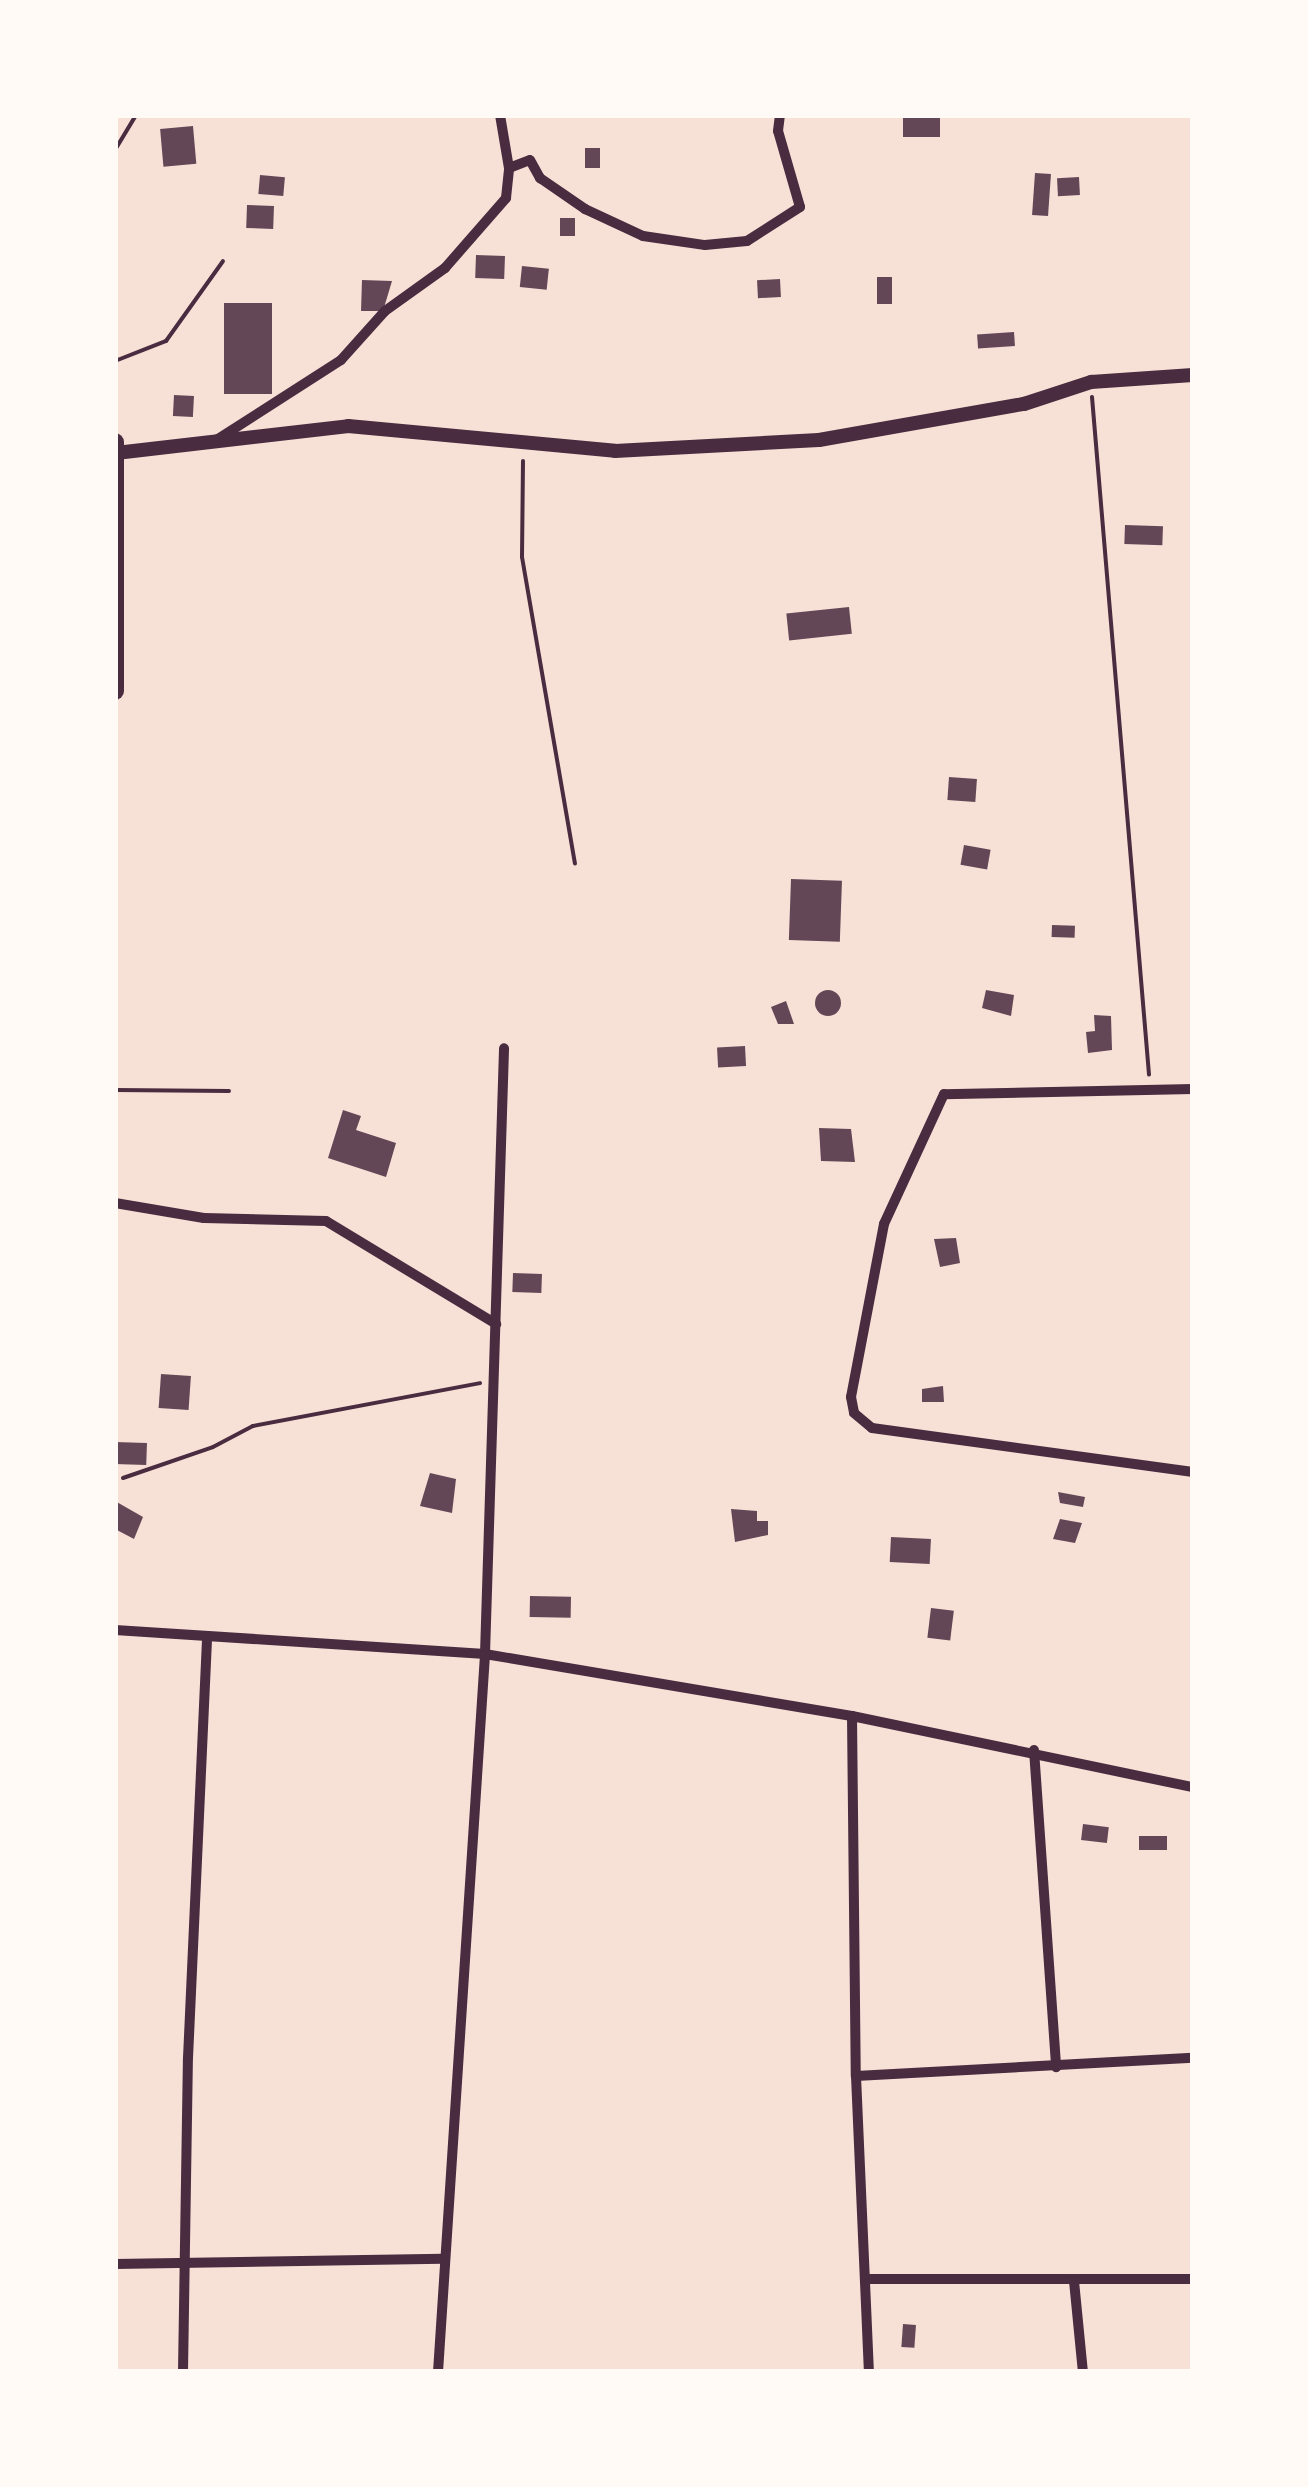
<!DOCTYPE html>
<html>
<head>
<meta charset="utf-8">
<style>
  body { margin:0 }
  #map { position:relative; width:1308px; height:2487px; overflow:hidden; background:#f7e1d7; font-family:"Public Sans",sans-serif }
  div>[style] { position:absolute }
  .building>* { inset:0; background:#644757; transform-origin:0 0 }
  .round { border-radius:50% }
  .path>* { height:4px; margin:-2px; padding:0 2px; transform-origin:2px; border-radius:2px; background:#4a2c40 }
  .minor>* { height:10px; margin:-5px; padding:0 5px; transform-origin:5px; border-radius:5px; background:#4a2c40 }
  .tertiary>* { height:14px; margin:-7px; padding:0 7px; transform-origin:7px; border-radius:7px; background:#4a2c40 }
  .primary>* { height:18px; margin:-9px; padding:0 9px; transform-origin:9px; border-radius:9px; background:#4a2c40 }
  span { translate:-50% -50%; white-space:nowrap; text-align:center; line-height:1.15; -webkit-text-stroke:9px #fffaf5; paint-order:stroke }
  .frame { position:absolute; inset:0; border:118px solid #fffaf5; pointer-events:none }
</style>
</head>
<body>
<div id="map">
  <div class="building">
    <i style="left:903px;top:115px;width:37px;height:22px"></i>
    <i style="left:193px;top:126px;width:38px;height:33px;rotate:85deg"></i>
    <i style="left:600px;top:148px;width:20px;height:15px;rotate:90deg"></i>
    <i style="left:1035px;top:173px;width:16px;height:42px;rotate:4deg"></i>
    <i style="left:260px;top:175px;width:25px;height:19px;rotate:5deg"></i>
    <i style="left:1079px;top:177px;width:18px;height:22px;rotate:87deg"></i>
    <i style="left:247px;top:205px;width:27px;height:23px;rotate:2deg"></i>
    <i style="left:560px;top:218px;width:15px;height:18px"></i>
    <i style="left:476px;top:255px;width:29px;height:23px;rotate:2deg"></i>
    <i style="left:522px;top:266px;width:27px;height:21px;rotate:6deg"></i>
    <i style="left:877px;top:277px;width:15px;height:27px"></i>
    <i style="left:780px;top:279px;width:18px;height:23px;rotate:87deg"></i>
    <i style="clip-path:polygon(362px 280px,392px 281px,383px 311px,361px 311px)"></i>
    <i style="left:224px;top:303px;width:48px;height:91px"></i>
    <i style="left:1014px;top:332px;width:14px;height:37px;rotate:86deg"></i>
    <i style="left:174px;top:395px;width:20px;height:21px;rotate:3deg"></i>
    <i style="left:1125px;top:525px;width:38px;height:19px;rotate:2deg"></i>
    <i style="left:849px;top:607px;width:27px;height:63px;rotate:84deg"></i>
    <i style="left:949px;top:777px;width:28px;height:23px;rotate:4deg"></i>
    <i style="left:964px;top:845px;width:27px;height:20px;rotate:10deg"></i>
    <i style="left:791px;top:879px;width:51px;height:61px;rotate:2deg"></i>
    <i style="left:1052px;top:925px;width:23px;height:12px;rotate:2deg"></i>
    <i style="clip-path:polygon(986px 990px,1014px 995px,1011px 1016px,982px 1008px)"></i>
    <i class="round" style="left:815px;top:990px;width:26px;height:26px"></i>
    <i style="clip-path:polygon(786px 1001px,794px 1024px,778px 1024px,771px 1007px)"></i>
    <i style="clip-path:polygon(1094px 1015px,1111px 1016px,1112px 1050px,1088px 1053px,1086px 1032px,1095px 1031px)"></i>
    <i style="left:745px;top:1046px;width:20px;height:28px;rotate:87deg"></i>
    <i style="clip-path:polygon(343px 1110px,361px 1116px,356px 1130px,396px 1143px,386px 1177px,328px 1158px)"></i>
    <i style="clip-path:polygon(819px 1128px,851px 1129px,855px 1162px,821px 1161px)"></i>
    <i style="clip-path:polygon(956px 1238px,960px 1263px,940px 1267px,934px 1239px)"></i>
    <i style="left:513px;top:1273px;width:29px;height:19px;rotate:2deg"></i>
    <i style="left:161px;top:1374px;width:30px;height:34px;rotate:4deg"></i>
    <i style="clip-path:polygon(943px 1386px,944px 1402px,922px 1402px,922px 1389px)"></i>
    <i style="left:115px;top:1442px;width:32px;height:22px;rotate:2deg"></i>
    <i style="clip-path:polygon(430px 1473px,456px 1479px,452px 1513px,420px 1506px)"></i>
    <i style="clip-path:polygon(1058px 1492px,1085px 1497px,1083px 1507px,1060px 1503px)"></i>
    <i style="clip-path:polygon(115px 1501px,143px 1517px,134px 1539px,115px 1529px)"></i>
    <i style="clip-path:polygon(731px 1509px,757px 1511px,757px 1521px,768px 1521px,768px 1535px,735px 1542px)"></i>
    <i style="clip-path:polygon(1060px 1519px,1082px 1523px,1075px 1543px,1053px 1539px)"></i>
    <i style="left:891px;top:1537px;width:40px;height:25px;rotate:3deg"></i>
    <i style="left:530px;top:1596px;width:41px;height:21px;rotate:1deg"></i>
    <i style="left:931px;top:1608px;width:23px;height:30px;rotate:7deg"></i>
    <i style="left:1083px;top:1824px;width:26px;height:16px;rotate:7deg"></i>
    <i style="left:1139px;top:1836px;width:28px;height:14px"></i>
    <i style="left:903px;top:2324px;width:13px;height:23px;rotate:4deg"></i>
  </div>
  <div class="path">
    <i style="left:115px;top:150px;width:41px;rotate:-59deg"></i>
    <i style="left:115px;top:361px;width:55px;rotate:-21.4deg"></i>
    <i style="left:166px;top:341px;width:98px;rotate:-54.5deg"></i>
    <i style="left:1092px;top:397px;width:680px;rotate:85.19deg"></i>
    <i style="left:523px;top:461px;width:96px;rotate:90.6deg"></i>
    <i style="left:522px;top:557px;width:311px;rotate:80.2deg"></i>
    <i style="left:115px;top:1090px;width:114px;rotate:0.5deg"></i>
    <i style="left:123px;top:1478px;width:95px;rotate:-19deg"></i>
    <i style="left:213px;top:1447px;width:45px;rotate:-27.7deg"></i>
    <i style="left:253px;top:1426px;width:231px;rotate:-10.7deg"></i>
  </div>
  <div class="minor">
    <i style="left:500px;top:115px;width:54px;rotate:80.4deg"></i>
    <i style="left:218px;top:439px;width:146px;rotate:-32.7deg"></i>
    <i style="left:341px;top:360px;width:66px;rotate:-48.1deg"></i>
    <i style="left:385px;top:311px;width:74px;rotate:-35.6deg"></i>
    <i style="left:445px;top:268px;width:93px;rotate:-48.9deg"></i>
    <i style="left:506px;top:198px;width:30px;rotate:-84deg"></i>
    <i style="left:509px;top:168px;width:22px;rotate:-21deg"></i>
    <i style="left:530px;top:160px;width:21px;rotate:61deg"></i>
    <i style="left:540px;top:178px;width:55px;rotate:34.6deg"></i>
    <i style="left:585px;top:209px;width:64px;rotate:25deg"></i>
    <i style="left:643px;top:236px;width:63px;rotate:8.3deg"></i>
    <i style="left:705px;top:245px;width:42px;rotate:-5.4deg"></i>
    <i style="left:747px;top:241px;width:63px;rotate:-32.7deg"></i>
    <i style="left:800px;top:207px;width:79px;rotate:-106.1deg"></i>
    <i style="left:778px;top:131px;width:16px;rotate:-83deg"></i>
    <i style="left:1193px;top:1089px;width:249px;rotate:178.8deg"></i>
    <i style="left:944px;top:1094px;width:143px;rotate:114.8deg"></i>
    <i style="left:884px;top:1224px;width:176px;rotate:100.8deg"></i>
    <i style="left:851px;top:1397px;width:16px;rotate:79deg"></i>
    <i style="left:854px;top:1413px;width:23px;rotate:40deg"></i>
    <i style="left:872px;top:1428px;width:324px;rotate:7.8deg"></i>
    <i style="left:115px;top:1203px;width:90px;rotate:9.6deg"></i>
    <i style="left:204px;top:1218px;width:122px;rotate:1.4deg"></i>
    <i style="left:326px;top:1221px;width:199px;rotate:31.2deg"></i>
    <i style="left:115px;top:1630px;width:371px;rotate:3.7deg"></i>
    <i style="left:485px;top:1654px;width:372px;rotate:9.6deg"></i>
    <i style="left:852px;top:1716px;width:348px;rotate:11.8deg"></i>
    <i style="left:852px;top:1716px;width:360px;rotate:89.4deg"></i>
    <i style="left:856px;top:2076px;width:296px;rotate:87.5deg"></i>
    <i style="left:1034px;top:1750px;width:318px;rotate:86deg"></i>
    <i style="left:856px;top:2076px;width:337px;rotate:-3.1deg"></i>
    <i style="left:115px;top:2264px;width:328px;rotate:-0.9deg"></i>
    <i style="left:866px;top:2279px;width:327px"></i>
    <i style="left:1074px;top:2281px;width:91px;rotate:84.4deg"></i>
    <i style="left:183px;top:2372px;width:314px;rotate:-89.1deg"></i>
    <i style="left:188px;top:2058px;width:422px;rotate:-87.4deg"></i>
    <i style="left:438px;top:2372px;width:720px;rotate:-86.25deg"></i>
    <i style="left:485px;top:1654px;width:606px;rotate:-88.2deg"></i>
  </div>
  <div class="tertiary">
    <i style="left:116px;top:453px;width:234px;rotate:-6.6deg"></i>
    <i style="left:348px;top:426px;width:268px;rotate:5.3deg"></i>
    <i style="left:615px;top:451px;width:204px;rotate:-3.1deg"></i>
    <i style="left:819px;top:440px;width:208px;rotate:-10deg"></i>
    <i style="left:1024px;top:404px;width:71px;rotate:-18.2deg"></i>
    <i style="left:1091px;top:382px;width:102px;rotate:-3.9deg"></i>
  </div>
  <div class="primary">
    <i style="left:115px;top:442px;width:249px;rotate:90deg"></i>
  </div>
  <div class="frame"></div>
</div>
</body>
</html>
